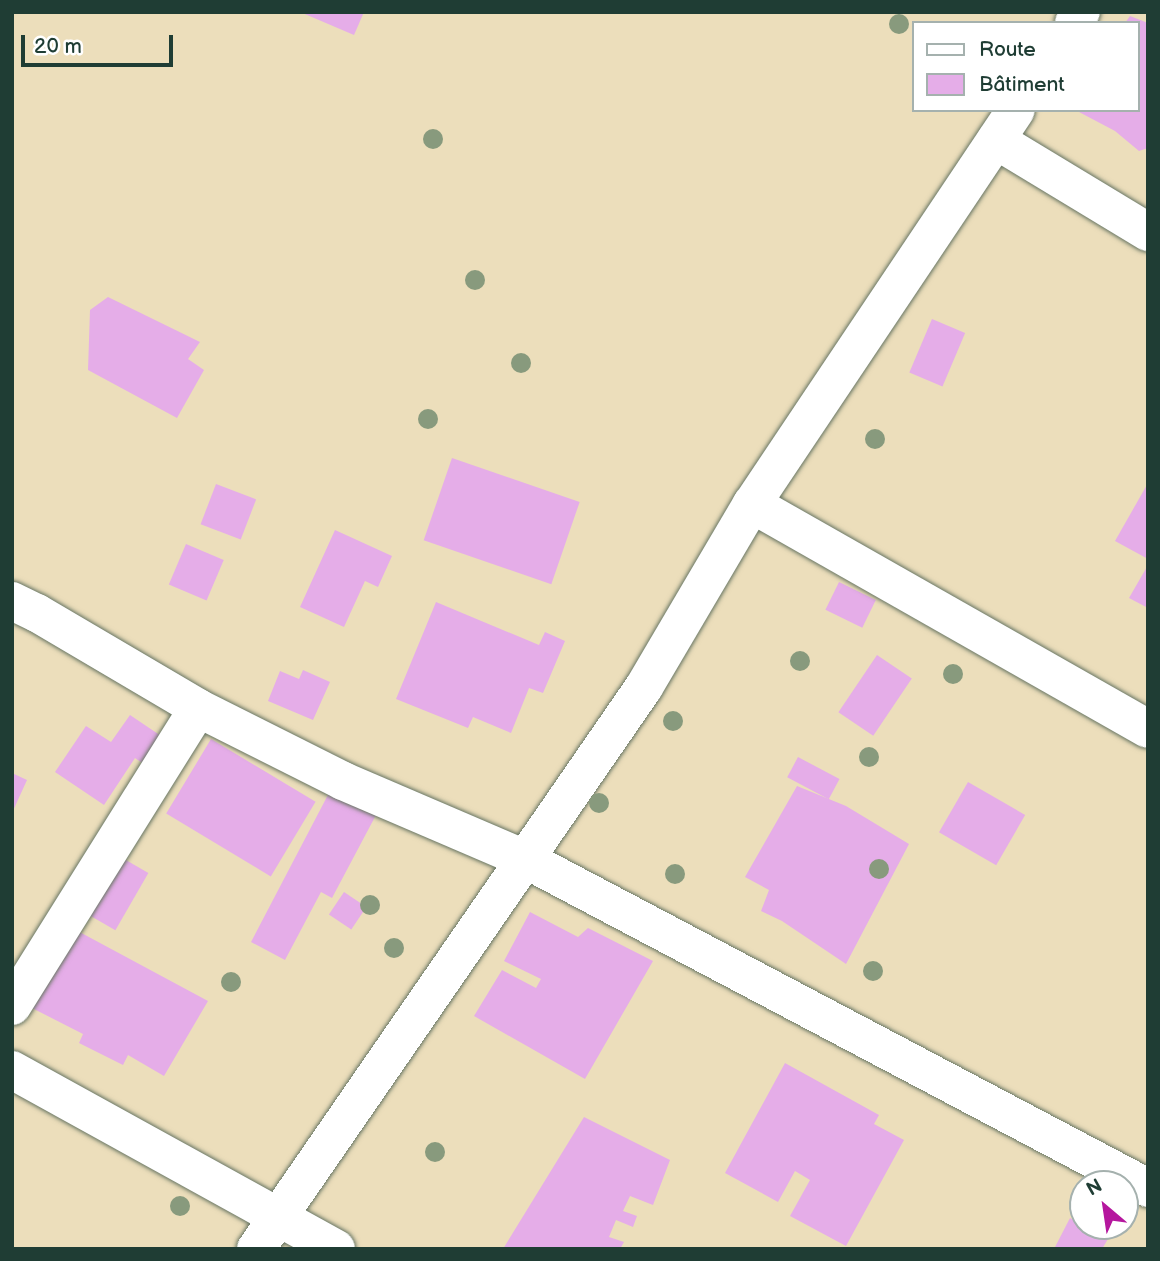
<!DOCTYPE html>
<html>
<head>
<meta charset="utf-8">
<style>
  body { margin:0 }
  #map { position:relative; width:1160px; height:1261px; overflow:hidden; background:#ecdebb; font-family:"Balsamiq Sans",sans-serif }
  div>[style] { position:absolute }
  .building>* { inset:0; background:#e5ade8; transform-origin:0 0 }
  .roads { filter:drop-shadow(0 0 2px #677563) drop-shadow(0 0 2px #677563) }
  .minor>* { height:38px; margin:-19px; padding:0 19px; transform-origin:19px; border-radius:19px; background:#fff }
  .trees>* { width:20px; height:20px; margin:-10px; border-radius:50%; background:#889a7d }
  span { translate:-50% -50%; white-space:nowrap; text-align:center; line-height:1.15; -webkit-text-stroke:5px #fff; paint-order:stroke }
  .frame { position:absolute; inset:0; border:14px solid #1f3d34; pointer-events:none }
  .legend { position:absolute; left:912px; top:21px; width:228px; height:91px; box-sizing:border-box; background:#fff; border:2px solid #a5b1ae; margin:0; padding:9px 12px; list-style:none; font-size:21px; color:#1f3d34 }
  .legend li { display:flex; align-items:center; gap:14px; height:35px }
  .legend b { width:35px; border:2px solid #a5b1ae }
  .north { position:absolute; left:1069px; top:1170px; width:70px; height:70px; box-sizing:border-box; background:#fff; border:2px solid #a5b1ae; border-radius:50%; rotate:331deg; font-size:19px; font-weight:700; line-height:28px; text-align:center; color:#1f3d34 }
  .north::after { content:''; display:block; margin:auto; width:24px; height:32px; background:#b5179e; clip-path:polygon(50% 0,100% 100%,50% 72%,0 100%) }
  .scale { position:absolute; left:21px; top:35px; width:152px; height:32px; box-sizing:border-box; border:4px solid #1f3d34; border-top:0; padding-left:9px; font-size:21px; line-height:24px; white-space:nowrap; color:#1f3d34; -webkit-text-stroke:5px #fff; paint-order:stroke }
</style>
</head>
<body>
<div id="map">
  <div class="building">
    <i style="clip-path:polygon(300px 12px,364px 12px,354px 35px)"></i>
    <i style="clip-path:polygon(1130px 16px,1148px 23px,1148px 148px,1139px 151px,1115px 131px,1079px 112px,1137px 110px,1137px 23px,1125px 23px)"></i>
    <i style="clip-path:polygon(108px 297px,200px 342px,188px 359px,204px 370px,177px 418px,88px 370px,90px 310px)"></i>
    <i style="left:932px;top:319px;width:36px;height:58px;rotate:23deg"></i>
    <i style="left:452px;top:458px;width:135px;height:87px;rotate:19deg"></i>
    <i style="clip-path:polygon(1148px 483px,1148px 559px,1115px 541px)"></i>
    <i style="left:216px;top:484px;width:43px;height:43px;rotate:21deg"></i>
    <i style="clip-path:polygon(335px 530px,392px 556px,378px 587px,365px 581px,344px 627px,300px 607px)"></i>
    <i style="left:186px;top:544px;width:41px;height:44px;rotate:23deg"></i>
    <i style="clip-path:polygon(1148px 565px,1148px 608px,1129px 598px)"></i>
    <i style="left:839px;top:582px;width:41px;height:31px;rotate:26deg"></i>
    <i style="clip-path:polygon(436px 602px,539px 645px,545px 632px,565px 641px,543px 693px,529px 688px,511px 733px,473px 717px,468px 728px,396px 699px)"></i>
    <i style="left:877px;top:655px;width:42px;height:69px;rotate:34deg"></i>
    <i style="clip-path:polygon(303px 670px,330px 682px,313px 720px,268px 701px,280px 671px,299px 679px)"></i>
    <i style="clip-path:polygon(130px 715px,170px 742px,151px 769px,135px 758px,104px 805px,55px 772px,86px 726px,111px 742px)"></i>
    <i style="left:211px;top:739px;width:122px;height:87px;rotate:31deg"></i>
    <i style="left:798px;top:757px;width:47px;height:23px;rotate:28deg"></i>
    <i style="clip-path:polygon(12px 773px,27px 780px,12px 813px)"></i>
    <i style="left:968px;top:782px;width:66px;height:58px;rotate:30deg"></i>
    <i style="clip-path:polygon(797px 786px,846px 806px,909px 844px,846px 964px,782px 921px,761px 911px,769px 890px,745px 877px)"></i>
    <i style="clip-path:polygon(330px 791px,376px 815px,332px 898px,321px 892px,285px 960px,251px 942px)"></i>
    <i style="left:112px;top:852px;width:42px;height:66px;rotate:30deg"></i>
    <i style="left:344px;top:892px;width:27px;height:27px;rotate:34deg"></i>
    <i style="clip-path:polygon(530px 912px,578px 937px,588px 928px,653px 961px,585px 1079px,474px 1016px,502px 970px,536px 988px,541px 979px,504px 961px)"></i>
    <i style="clip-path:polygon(74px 929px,208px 1001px,164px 1076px,128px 1055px,123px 1065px,79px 1043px,83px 1034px,32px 1008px)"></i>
    <i style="clip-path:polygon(785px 1063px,879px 1115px,874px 1124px,904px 1140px,846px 1246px,790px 1216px,810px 1180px,795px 1171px,778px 1202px,725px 1173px)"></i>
    <i style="clip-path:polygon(584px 1117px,670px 1160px,653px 1205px,630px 1196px,623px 1211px,637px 1216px,633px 1227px,616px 1220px,609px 1237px,624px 1242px,620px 1249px,503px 1249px)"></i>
    <i style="clip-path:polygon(1070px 1218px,1108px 1239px,1102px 1249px,1054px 1249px)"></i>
  </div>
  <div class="roads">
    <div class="minor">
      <i style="left:1074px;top:23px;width:13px;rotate:-58deg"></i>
      <i style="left:996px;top:140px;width:178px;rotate:31.2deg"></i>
      <i style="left:752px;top:504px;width:455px;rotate:29.6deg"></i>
      <i style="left:12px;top:601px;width:28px;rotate:26deg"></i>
      <i style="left:37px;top:613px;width:187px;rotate:30.5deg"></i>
      <i style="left:198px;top:708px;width:162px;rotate:26.7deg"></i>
      <i style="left:343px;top:781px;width:196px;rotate:23.2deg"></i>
      <i style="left:523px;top:858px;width:707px;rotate:27.83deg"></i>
      <i style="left:12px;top:1006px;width:351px;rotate:-58deg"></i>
      <i style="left:12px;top:1070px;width:370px;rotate:28.9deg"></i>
      <i style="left:256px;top:1249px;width:683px;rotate:-55.38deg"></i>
      <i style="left:644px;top:687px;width:212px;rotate:-59.5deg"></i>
      <i style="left:752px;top:504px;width:474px;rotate:-56.2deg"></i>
    </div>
  </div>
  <div class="trees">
    <i style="left:899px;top:24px"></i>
    <i style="left:433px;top:139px"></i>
    <i style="left:475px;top:280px"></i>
    <i style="left:521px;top:363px"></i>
    <i style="left:428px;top:419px"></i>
    <i style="left:875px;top:439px"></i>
    <i style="left:800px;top:661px"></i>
    <i style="left:953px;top:674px"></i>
    <i style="left:673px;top:721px"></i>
    <i style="left:869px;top:757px"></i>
    <i style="left:599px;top:803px"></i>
    <i style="left:879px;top:869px"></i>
    <i style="left:675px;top:874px"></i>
    <i style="left:370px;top:905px"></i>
    <i style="left:394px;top:948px"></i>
    <i style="left:873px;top:971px"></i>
    <i style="left:231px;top:982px"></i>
    <i style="left:435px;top:1152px"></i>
    <i style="left:180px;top:1206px"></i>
  </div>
  <div class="frame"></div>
  <ul class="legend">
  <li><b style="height:9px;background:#fff"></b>Route</li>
  <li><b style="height:19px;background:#e5ade8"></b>Bâtiment</li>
  </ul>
  <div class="north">N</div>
  <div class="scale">20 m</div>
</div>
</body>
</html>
